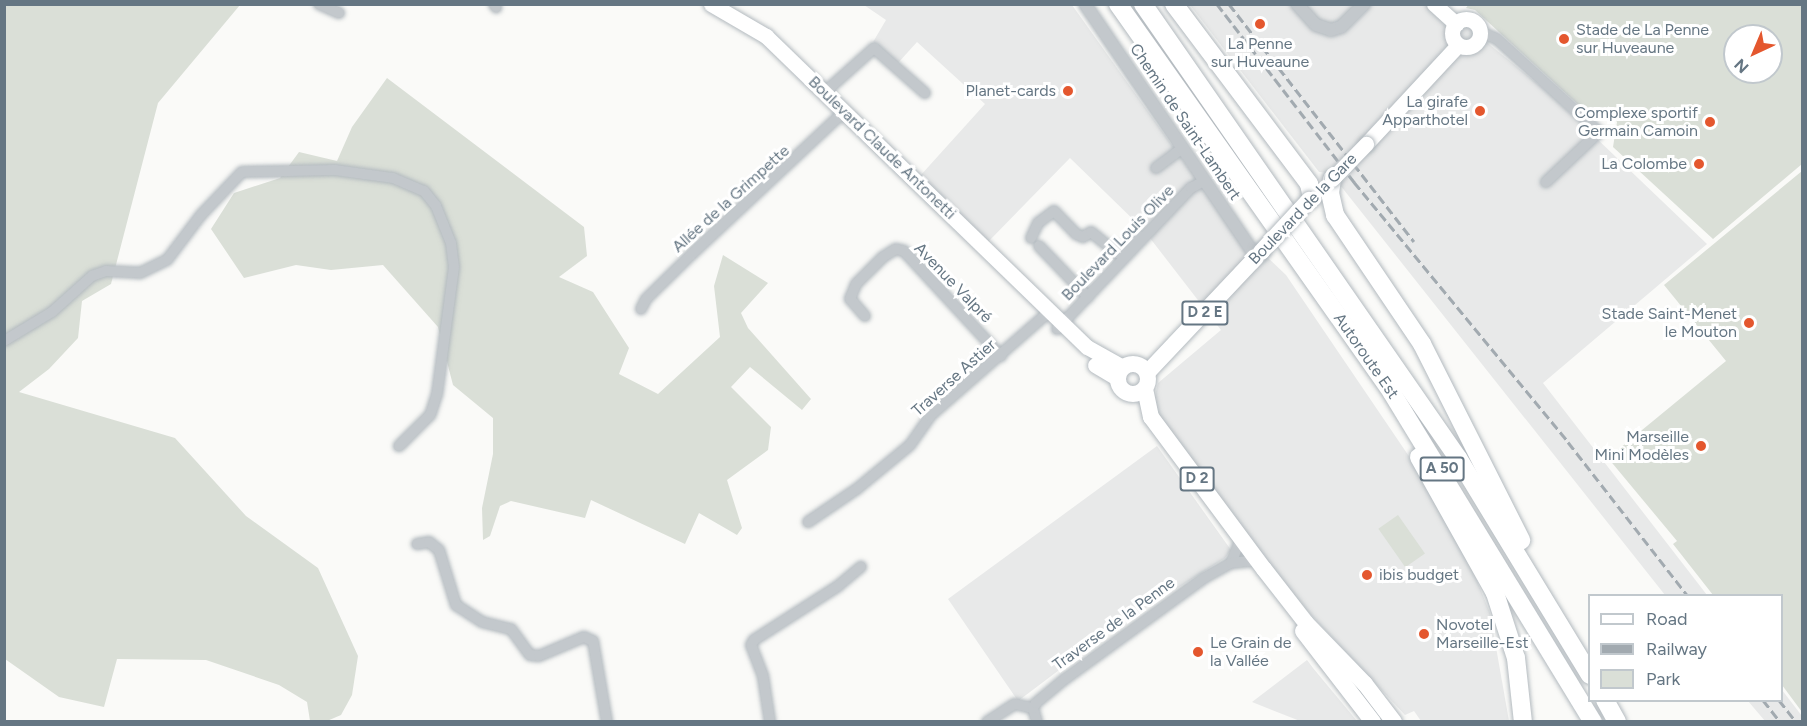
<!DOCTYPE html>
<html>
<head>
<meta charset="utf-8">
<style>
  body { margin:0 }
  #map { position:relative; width:1807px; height:726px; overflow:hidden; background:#fafaf8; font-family:Figtree,sans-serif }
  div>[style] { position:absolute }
  .built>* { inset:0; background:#e8e9e9 }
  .green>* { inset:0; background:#dadfd7; transform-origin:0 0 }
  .roads { filter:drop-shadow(0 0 2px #b3babf) drop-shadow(0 0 2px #b3babf) }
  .minor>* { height:10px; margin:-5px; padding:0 5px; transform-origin:5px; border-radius:5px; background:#c3c8cc }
  .tertiary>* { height:12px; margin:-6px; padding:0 6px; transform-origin:6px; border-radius:6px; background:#c3c8cc }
  .secondary>* { height:15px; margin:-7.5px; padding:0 7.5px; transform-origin:7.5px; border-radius:7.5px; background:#fff }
  .secondary>.ring { margin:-7.5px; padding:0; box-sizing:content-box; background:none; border:15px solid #fff; border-radius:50% }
  .primary>* { height:16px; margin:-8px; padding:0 8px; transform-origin:8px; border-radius:8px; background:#fff }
  .primary>.ring { margin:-8px; padding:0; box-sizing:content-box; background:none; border:16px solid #fff; border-radius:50% }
  .motorway>* { height:18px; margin:-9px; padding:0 9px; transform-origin:9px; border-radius:9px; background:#fff }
  .rail>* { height:3px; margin-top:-1.5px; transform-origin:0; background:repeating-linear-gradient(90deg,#a2aab0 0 9px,transparent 0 13.5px) }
  .bridges { filter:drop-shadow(0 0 2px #b3babf) drop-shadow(0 0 2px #b3babf) }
  .secondary-bridge>* { height:15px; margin:-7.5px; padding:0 7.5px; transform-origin:7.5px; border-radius:7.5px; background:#fff }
  .primary-bridge>* { height:16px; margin:-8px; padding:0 8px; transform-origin:8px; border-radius:8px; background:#fff }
  .dots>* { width:16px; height:16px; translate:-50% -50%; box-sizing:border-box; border:3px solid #fff; border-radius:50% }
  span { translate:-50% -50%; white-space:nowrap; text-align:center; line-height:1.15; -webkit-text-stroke:6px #fff; paint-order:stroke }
  .shield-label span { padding:2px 4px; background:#fff; border:2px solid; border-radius:4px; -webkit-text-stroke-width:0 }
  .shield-label { font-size:15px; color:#657683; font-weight:700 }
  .poi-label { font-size:16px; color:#657683 }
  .left { translate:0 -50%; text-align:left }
  .right { translate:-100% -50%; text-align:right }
  .street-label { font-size:16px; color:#657683 }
  .frame { position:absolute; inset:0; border:6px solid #657683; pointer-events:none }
  .legend { position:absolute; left:1588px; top:594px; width:195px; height:108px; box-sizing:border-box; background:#fff; border:2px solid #c1c8cd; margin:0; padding:8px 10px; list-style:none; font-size:18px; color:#657683 }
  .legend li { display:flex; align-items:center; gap:12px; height:30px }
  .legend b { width:30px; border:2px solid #c1c8cd }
  .north { position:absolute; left:1723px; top:24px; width:60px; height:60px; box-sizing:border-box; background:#fff; border:2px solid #c1c8cd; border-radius:50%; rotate:224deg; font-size:16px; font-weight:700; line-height:24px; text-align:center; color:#657683 }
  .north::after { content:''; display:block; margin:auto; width:21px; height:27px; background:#e4572e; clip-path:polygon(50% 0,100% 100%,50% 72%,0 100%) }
</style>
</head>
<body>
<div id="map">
  <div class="built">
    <i style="clip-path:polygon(864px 5px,1072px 5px,1189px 169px,1248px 239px,1286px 275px,1421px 474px,1471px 566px,1490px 613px,1509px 721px,1421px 721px,1414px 711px,1405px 715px,1295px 598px,1152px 409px,1158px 383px,1221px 330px,1143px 229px,1070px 158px,988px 242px,920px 176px,985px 104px,917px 42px,898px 63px,873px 42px,886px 20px)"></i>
    <i style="clip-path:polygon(1190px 5px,1441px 5px,1549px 93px,1707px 244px,1543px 383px,1707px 595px,1665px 595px,1340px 185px,1359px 162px,1350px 152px,1331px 173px,1319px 172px)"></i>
    <i style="clip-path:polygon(1157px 446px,1231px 550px,1225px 558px,1119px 625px,1018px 701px,948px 599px)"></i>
    <i style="clip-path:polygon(1307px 660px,1313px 668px,1357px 721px,1300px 721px,1252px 702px)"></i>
    <i style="clip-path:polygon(1782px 690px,1802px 716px,1802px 721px,1765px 721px,1748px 701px,1782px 700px)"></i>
  </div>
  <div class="green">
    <i style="clip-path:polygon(evenodd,1469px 4px,1802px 5px,1802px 164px,1713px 239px,1613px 147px,1617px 122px,1610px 112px,1596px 121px,1475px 10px,1466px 8px,1469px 4px,1735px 36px,1771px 36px,1771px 72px,1735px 72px,1735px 36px)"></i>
    <i style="clip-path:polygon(4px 5px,240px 5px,158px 103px,111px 284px,82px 301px,78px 338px,49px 369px,19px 392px,175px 438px,246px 516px,318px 568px,358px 656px,352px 695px,341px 715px,327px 721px,310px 721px,307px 702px,279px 685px,206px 660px,117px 659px,104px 707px,59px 697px,5px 659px)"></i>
    <i style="clip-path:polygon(387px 78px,584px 227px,587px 256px,559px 277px,593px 292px,629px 348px,619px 374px,658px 394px,720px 337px,714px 286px,723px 255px,768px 283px,741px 313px,748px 328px,811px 399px,802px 410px,750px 367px,731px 387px,771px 427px,768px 450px,727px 480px,742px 528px,737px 535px,699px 513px,685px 544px,591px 500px,585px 518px,511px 501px,500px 506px,490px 536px,483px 540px,482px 508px,493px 454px,493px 418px,453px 385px,438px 327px,383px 265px,331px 270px,296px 265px,244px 278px,211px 229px,234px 193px,280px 178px,299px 152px,337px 161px,352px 127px)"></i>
    <i style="clip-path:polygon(1802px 171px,1802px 712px,1782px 685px,1782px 596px,1713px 595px,1673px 544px,1677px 541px,1608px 458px,1726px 361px,1664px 285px)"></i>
    <i style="left:1398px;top:515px;width:47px;height:24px;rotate:55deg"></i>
  </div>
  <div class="roads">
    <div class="minor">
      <i style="left:319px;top:4px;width:22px;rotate:24deg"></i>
      <i style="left:494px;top:4px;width:4px;rotate:56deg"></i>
      <i style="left:1480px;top:32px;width:18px;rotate:22deg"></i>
      <i style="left:1497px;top:39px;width:138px;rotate:42.4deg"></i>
      <i style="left:1599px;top:132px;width:73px;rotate:136.7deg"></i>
      <i style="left:825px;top:92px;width:66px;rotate:-41.9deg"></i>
      <i style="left:874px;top:48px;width:68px;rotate:41.4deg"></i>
      <i style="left:1156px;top:168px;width:34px;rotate:-37deg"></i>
      <i style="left:1031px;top:238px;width:17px;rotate:-65deg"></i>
      <i style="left:1038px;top:223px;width:20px;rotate:-37deg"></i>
      <i style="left:1054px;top:211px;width:32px;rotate:46deg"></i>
      <i style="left:1076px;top:234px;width:8px;rotate:23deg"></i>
      <i style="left:1083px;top:237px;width:9px;rotate:-32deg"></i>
      <i style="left:1091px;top:232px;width:33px;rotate:39deg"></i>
      <i style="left:1117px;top:253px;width:26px;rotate:-43deg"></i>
      <i style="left:1136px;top:235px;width:7px;rotate:16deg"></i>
      <i style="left:1039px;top:246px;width:71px;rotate:46.1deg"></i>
      <i style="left:641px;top:309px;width:11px;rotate:-63deg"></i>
      <i style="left:646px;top:299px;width:64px;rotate:-44.4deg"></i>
      <i style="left:692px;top:254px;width:208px;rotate:-43.1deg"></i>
      <i style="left:865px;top:316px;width:23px;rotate:-131deg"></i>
      <i style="left:850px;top:299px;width:16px;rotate:-68deg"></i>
      <i style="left:856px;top:284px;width:38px;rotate:-45deg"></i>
      <i style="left:883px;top:257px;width:15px;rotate:-32deg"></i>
      <i style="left:896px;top:249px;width:8px;rotate:14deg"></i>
      <i style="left:904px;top:251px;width:143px;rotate:47.3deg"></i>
      <i style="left:1057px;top:329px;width:195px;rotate:-46.5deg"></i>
      <i style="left:1191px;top:188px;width:15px;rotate:-28deg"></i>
      <i style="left:4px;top:341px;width:56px;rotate:-31.1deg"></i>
      <i style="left:52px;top:312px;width:54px;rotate:-42deg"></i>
      <i style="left:92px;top:276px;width:15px;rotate:-20deg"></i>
      <i style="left:106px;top:271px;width:34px;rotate:3deg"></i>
      <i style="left:140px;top:273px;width:30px;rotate:-26deg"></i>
      <i style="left:167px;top:260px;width:56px;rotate:-52.9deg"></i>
      <i style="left:201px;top:215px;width:59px;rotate:-46.4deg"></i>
      <i style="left:242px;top:172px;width:93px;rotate:-1.2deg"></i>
      <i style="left:335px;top:170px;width:59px;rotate:7.9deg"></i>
      <i style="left:393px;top:178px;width:34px;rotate:23deg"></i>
      <i style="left:424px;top:191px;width:19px;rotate:51deg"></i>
      <i style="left:436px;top:206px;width:40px;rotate:68deg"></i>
      <i style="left:451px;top:243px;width:24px;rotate:83deg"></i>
      <i style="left:454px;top:267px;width:128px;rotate:97.6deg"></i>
      <i style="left:437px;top:394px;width:22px;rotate:108deg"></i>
      <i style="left:430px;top:415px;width:44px;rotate:135deg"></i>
      <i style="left:808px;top:522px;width:60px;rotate:-34.2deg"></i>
      <i style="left:858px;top:488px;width:67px;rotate:-39.6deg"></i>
      <i style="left:910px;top:445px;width:35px;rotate:-55deg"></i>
      <i style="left:930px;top:416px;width:159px;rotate:-41.2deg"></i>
      <i style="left:417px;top:544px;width:12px;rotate:-9deg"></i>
      <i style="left:429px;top:542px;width:13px;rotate:39deg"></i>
      <i style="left:439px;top:550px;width:58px;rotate:72.8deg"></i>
      <i style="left:456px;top:605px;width:31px;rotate:33deg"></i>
      <i style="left:482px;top:622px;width:30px;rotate:14deg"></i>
      <i style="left:511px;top:629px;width:32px;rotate:54deg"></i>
      <i style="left:530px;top:655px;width:9px;rotate:6deg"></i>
      <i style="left:539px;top:656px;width:49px;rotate:-22.9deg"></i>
      <i style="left:584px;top:637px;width:10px;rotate:24deg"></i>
      <i style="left:593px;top:641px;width:82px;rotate:80.2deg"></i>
      <i style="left:1231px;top:563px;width:18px;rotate:-68deg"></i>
      <i style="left:770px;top:722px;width:47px;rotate:-98.7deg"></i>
      <i style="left:763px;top:676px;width:33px;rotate:-111deg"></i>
      <i style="left:751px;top:645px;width:6px;rotate:-59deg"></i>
      <i style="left:754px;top:640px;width:100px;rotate:-32.7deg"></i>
      <i style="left:838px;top:586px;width:30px;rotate:-40deg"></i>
      <i style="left:987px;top:722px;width:33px;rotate:-33deg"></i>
      <i style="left:1015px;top:704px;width:18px;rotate:13deg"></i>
      <i style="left:1037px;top:722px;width:15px;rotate:-106deg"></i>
      <i style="left:1033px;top:708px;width:6px;rotate:-59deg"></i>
      <i style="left:1036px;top:703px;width:38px;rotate:-40deg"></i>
      <i style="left:1065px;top:679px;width:172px;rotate:-36deg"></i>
      <i style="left:1204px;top:578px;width:31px;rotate:-29deg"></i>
      <i style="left:1231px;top:563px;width:19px;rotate:-6deg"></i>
    </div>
    <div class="tertiary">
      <i style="left:1085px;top:4px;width:305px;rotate:55.9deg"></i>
      <i style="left:1297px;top:4px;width:28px;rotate:48deg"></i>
      <i style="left:1316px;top:25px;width:16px;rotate:18deg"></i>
      <i style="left:1331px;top:30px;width:10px;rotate:-17deg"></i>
      <i style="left:1341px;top:27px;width:33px;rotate:-45deg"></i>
    </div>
    <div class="secondary">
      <i style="left:711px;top:4px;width:64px;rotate:30.2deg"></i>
      <i style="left:766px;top:36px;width:447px;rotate:44.1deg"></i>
      <i style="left:1087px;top:347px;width:41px;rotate:29.1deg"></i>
      <i style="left:1434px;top:4px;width:30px;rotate:42deg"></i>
      <i class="ring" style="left:1452px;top:19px;width:13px;height:13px"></i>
      <i style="left:1366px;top:144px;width:135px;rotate:-47.1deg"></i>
      <i style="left:1095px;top:365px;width:26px;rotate:31deg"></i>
    </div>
    <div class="primary">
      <i class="ring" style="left:1118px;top:364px;width:14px;height:14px"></i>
      <i style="left:1147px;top:373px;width:166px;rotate:-46.7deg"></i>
      <i style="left:1145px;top:389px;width:29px;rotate:78deg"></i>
      <i style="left:1151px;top:417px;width:189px;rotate:53.4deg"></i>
      <i style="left:1264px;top:569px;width:68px;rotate:52.1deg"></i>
      <i style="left:1306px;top:623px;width:85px;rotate:46deg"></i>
      <i style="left:1365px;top:684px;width:48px;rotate:52.7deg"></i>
      <i style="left:1303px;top:631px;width:115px;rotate:52.4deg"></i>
    </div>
    <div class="motorway">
      <i style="left:1118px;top:4px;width:476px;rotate:54.8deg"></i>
      <i style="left:1392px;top:393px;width:386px;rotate:58.6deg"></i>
      <i style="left:1143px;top:4px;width:553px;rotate:55.25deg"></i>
      <i style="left:1458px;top:458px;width:254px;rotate:58.7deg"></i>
      <i style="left:1174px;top:4px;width:225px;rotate:53.1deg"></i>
      <i style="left:1309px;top:184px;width:14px;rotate:78deg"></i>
      <i style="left:1332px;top:179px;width:14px;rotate:98deg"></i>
      <i style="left:1330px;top:193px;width:23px;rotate:77deg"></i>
      <i style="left:1335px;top:215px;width:156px;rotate:56deg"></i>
      <i style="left:1422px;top:344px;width:220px;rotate:63.2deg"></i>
      <i style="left:1419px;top:457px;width:156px;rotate:60.8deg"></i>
      <i style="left:1495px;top:593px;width:68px;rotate:72.1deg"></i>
      <i style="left:1516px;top:658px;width:64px;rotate:83.8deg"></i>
      <i style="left:1605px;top:700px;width:25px;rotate:61deg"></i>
    </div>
  </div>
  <div class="rail">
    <i style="left:1217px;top:4px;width:225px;rotate:52.4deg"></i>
    <i style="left:1354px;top:182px;width:337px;rotate:50.5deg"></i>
    <i style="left:1568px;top:442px;width:195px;rotate:52.1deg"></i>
    <i style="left:1229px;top:4px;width:301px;rotate:52.1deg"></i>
    <i style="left:1763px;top:700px;width:28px;rotate:52deg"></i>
    <i style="left:1779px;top:700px;width:28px;rotate:52deg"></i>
  </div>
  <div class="bridges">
    <div class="secondary-bridge">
      <i style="left:1332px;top:179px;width:49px;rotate:-45.8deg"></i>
    </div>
    <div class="primary-bridge">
      <i style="left:1261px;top:252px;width:71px;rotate:-47.3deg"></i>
    </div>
  </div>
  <div class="dots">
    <i style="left:1260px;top:24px;background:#e4572e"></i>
    <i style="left:1564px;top:39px;background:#e4572e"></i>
    <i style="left:1068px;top:91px;background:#e4572e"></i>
    <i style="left:1480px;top:111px;background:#e4572e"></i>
    <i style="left:1710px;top:122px;background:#e4572e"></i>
    <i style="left:1699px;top:164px;background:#e4572e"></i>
    <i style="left:1749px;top:323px;background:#e4572e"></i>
    <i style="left:1701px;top:446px;background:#e4572e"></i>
    <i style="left:1367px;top:575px;background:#e4572e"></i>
    <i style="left:1424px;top:634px;background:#e4572e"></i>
    <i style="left:1198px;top:652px;background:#e4572e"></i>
  </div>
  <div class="shield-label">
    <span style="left:1205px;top:313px">D 2 E</span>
    <span style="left:1442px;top:469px">A 50</span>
    <span style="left:1197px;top:479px">D 2</span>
  </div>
  <div class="poi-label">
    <span class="left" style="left:1576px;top:39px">Stade de La Penne<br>sur Huveaune</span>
    <span style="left:1260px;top:53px">La Penne<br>sur Huveaune</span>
    <span class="right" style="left:1056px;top:91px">Planet-cards</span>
    <span class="right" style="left:1468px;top:111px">La girafe<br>Apparthotel</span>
    <span class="right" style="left:1698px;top:122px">Complexe sportif<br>Germain Camoin</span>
    <span class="right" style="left:1687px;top:164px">La Colombe</span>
    <span class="right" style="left:1737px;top:323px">Stade Saint-Menet<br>le Mouton</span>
    <span class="right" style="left:1689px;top:446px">Marseille<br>Mini Modèles</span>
    <span class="left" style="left:1379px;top:575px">ibis budget</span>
    <span class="left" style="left:1436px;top:634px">Novotel<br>Marseille-Est</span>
    <span class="left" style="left:1210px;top:652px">Le Grain de<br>la Vallée</span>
  </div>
  <div class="street-label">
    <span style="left:1185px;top:122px;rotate:56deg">Chemin de Saint-Lambert</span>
    <span style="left:882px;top:148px;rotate:44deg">Boulevard Claude Antonetti</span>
    <span style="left:731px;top:199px;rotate:-42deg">Allée de la Grimpette</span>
    <span style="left:1303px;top:209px;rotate:-46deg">Boulevard de la Gare</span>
    <span style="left:1118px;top:243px;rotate:-46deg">Boulevard Louis Olive</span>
    <span style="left:953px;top:283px;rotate:46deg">Avenue Valpré</span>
    <span style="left:1366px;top:356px;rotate:55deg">Autoroute Est</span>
    <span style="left:954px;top:378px;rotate:-42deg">Traverse Astier</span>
    <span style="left:1114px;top:624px;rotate:-36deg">Traverse de la Penne</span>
  </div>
  <div class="frame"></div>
  <ul class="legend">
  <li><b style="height:8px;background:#fff"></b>Road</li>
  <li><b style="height:8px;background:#a2aab0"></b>Railway</li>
  <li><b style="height:16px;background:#dadfd7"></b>Park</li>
  </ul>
  <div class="north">N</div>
</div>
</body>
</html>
